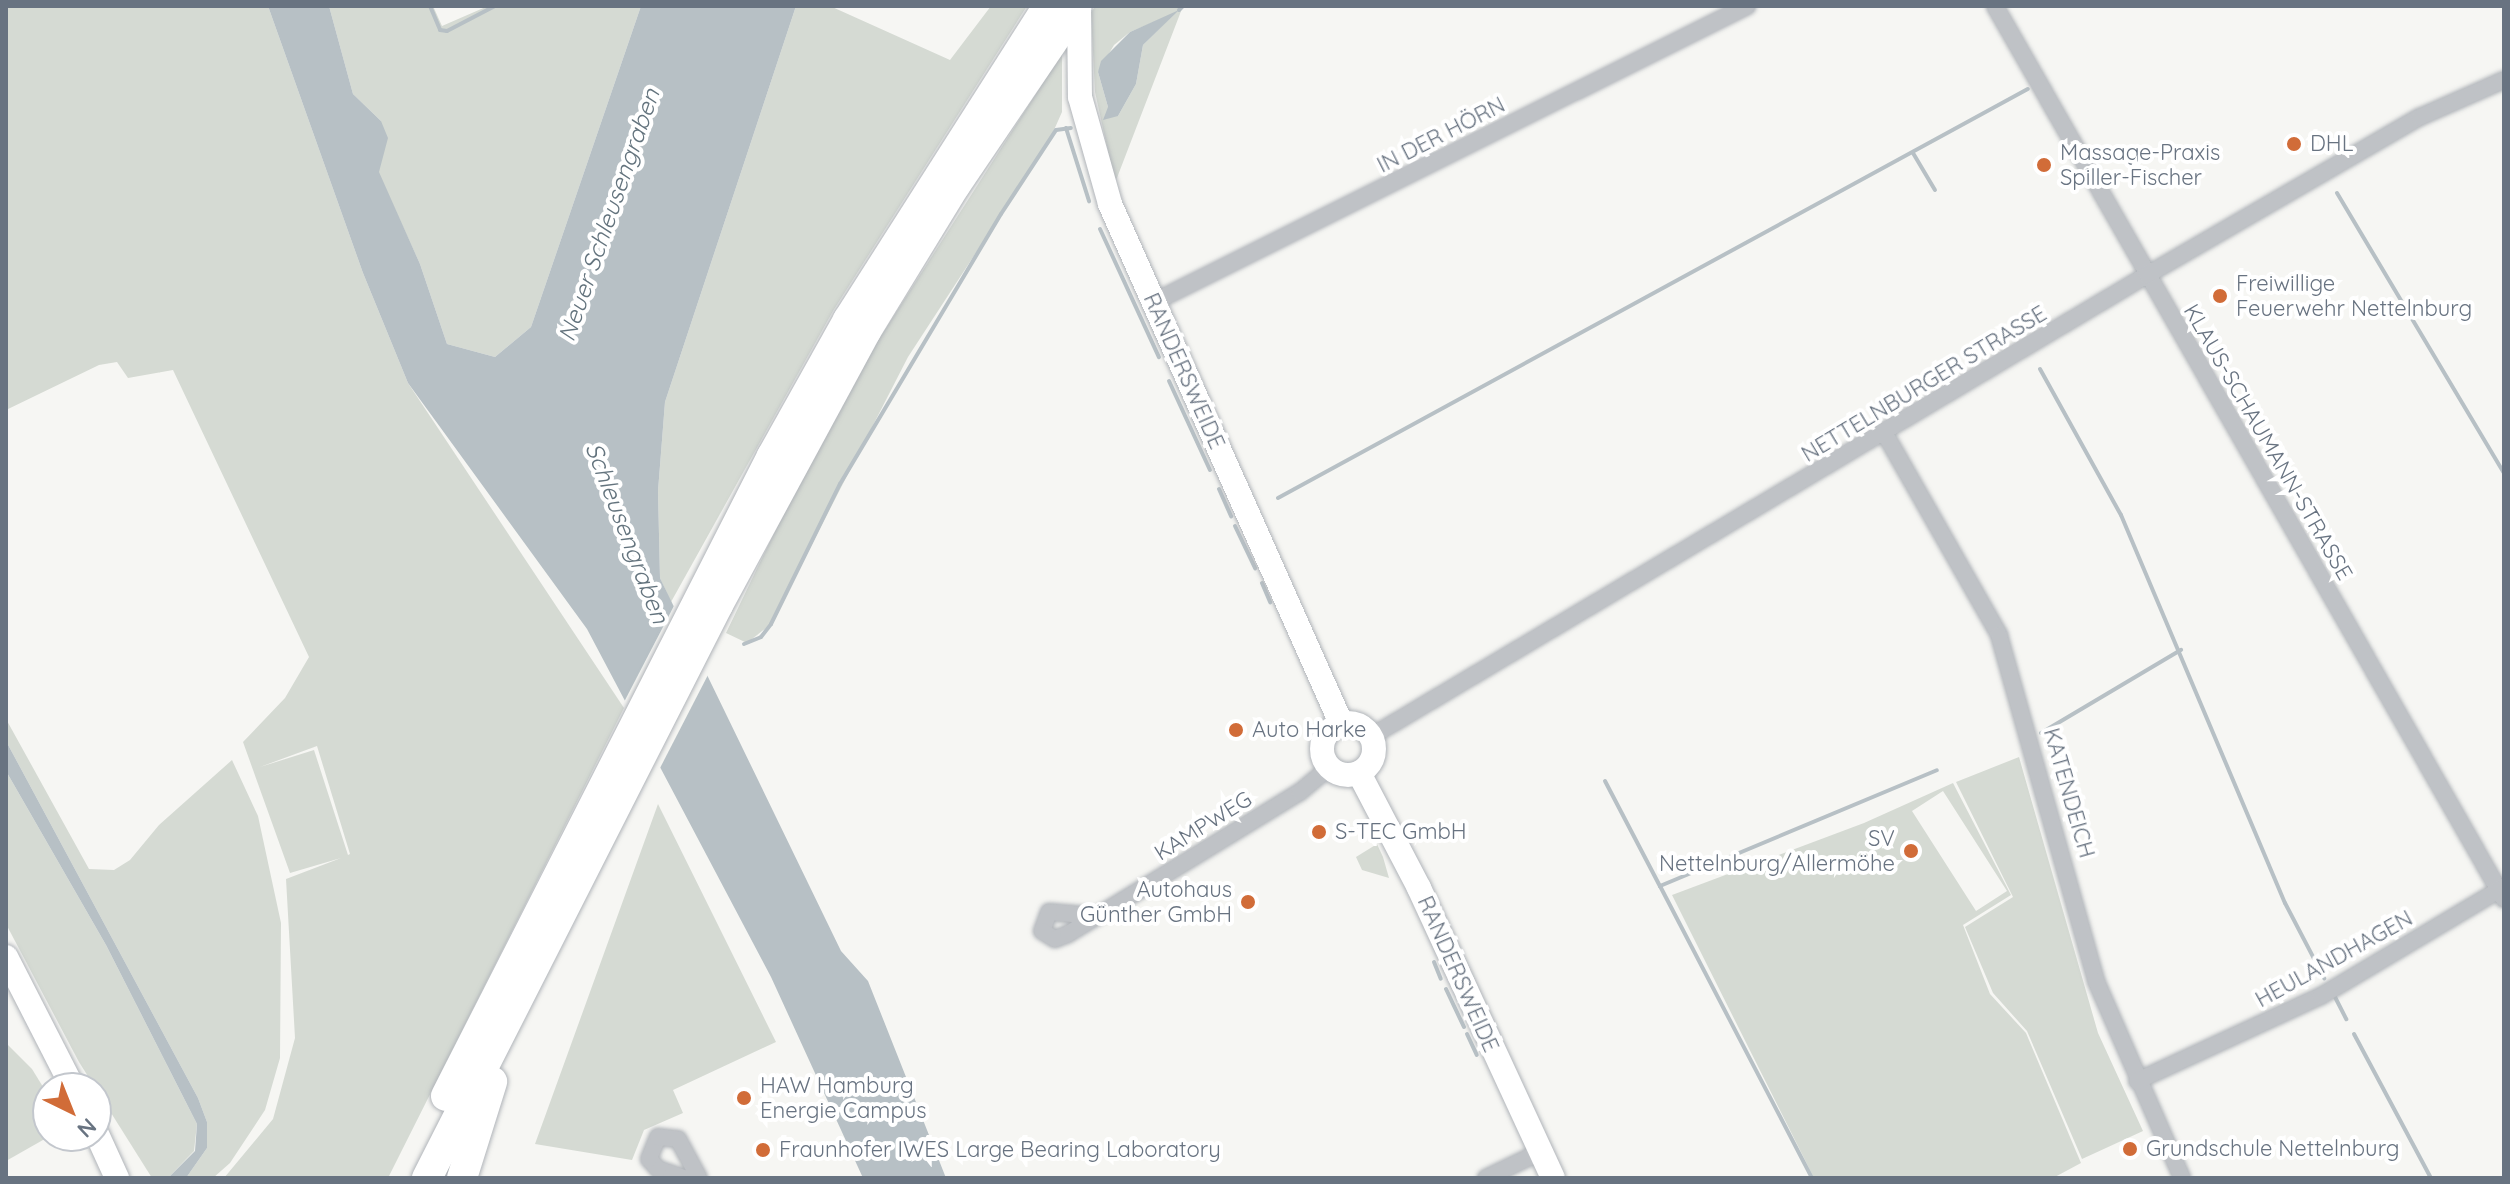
<!DOCTYPE html>
<html>
<head>
<meta charset="utf-8">
<style>
  body { margin:0 }
  #map { position:relative; width:2510px; height:1184px; overflow:hidden; background:#f6f6f3; font-family:Quicksand,sans-serif }
  div>[style] { position:absolute }
  .green>* { inset:0; background:#d5dad3 }
  .water>* { inset:0; background:#b7c0c5 }
  .pier>* { inset:0; background:#f6f6f3 }
  .stream>* { height:4px; margin:-2px; padding:0 2px; transform-origin:2px; border-radius:2px; background:#b7c0c5 }
  .roads { filter:drop-shadow(0 0 2px #b0b4b9) drop-shadow(0 0 2px #b0b4b9) }
  .street>* { height:16px; margin:-8px; padding:0 8px; transform-origin:8px; border-radius:8px; background:#bfc2c6 }
  .secondary>* { height:24px; margin:-12px; padding:0 12px; transform-origin:12px; border-radius:12px; background:#fff }
  .secondary>.ring { margin:-12px; padding:0; box-sizing:content-box; background:none; border:24px solid #fff; border-radius:50% }
  .highway>* { height:30px; margin:-15px; padding:0 15px; transform-origin:15px; border-radius:15px; background:#fff }
  .dots>* { width:22px; height:22px; translate:-50% -50%; box-sizing:border-box; border:4px solid #fff; border-radius:50% }
  span { translate:-50% -50%; white-space:nowrap; text-align:center; line-height:1.15; -webkit-text-stroke:8px #fff; paint-order:stroke }
  .street-label { font-size:22px; color:#687381 }
  .poi-label { font-size:22px; color:#687381 }
  .left { translate:0 -50%; text-align:left }
  .right { translate:-100% -50%; text-align:right }
  .water-label { font-size:24px; color:#63737d; font-style:italic }
  .frame { position:absolute; inset:0; border:8px solid #687381; pointer-events:none }
  .north { position:absolute; left:32px; top:1072px; width:80px; height:80px; box-sizing:border-box; background:#fff; border:2px solid #c3c7cd; border-radius:50%; rotate:137deg; font-size:22px; font-weight:700; line-height:32px; text-align:center; color:#687381 }
  .north::after { content:''; display:block; margin:auto; width:28px; height:36px; background:#d16c38; clip-path:polygon(50% 0,100% 100%,50% 72%,0 100%) }
</style>
</head>
<body>
<div id="map">
  <div class="green">
    <i style="clip-path:polygon(evenodd,6px 6px,268px 6px,363px 273px,408px 383px,624px 708px,388px 1178px,224px 1178px,273px 1119px,295px 1038px,286px 879px,341px 858px,290px 873px,243px 742px,285px 698px,309px 657px,173px 370px,128px 378px,117px 362px,99px 365px,6px 410px,6px 6px,317px 746px,350px 854px,348px 855px,314px 750px,260px 767px,317px 746px)"></i>
    <i style="clip-path:polygon(329px 6px,433px 6px,442px 26px,488px 6px,641px 6px,531px 327px,495px 357px,447px 344px,420px 264px,378px 172px,381px 121px,353px 94px)"></i>
    <i style="clip-path:polygon(796px 6px,830px 6px,950px 60px,991px 6px,1027px 6px,833px 311px,671px 602px,660px 578px,658px 491px,665px 402px)"></i>
    <i style="clip-path:polygon(evenodd,1096px 6px,1183px 6px,1115px 183px,1095px 92px,1091px 12px,1096px 6px,1175px 13px,1143px 45px,1136px 84px,1118px 116px,1108px 107px,1098px 72px,1114px 45px,1130px 32px,1175px 13px)"></i>
    <i style="clip-path:polygon(1062px 53px,1062px 112px,1050px 139px,908px 357px,771px 624px,747px 643px,726px 633px,804px 471px,879px 339px)"></i>
    <i style="clip-path:polygon(6px 719px,89px 869px,114px 870px,130px 860px,159px 825px,232px 760px,258px 816px,281px 923px,280px 1058px,265px 1110px,230px 1163px,213px 1178px,186px 1178px,207px 1148px,207px 1122px,198px 1098px,6px 741px)"></i>
    <i style="clip-path:polygon(2019px 757px,2098px 1033px,2143px 1131px,2082px 1159px,2027px 1031px,1993px 993px,1965px 927px,2013px 897px,1956px 782px)"></i>
    <i style="clip-path:polygon(6px 771px,106px 945px,197px 1124px,194px 1151px,168px 1178px,152px 1178px,79px 1062px,6px 924px)"></i>
    <i style="clip-path:polygon(evenodd,1953px 783px,2011px 895px,1963px 925px,1990px 994px,2026px 1033px,2081px 1163px,2053px 1178px,1814px 1178px,1672px 895px,1864px 823px,1953px 783px,1943px 791px,2007px 891px,1976px 911px,1912px 811px,1943px 791px)"></i>
    <i style="clip-path:polygon(658px 804px,776px 1042px,673px 1090px,683px 1113px,644px 1130px,632px 1160px,535px 1144px)"></i>
    <i style="clip-path:polygon(1377px 844px,1383px 857px,1389px 878px,1362px 870px,1356px 857px)"></i>
    <i style="clip-path:polygon(6px 1043px,32px 1069px,48px 1095px,50px 1136px,6px 1161px)"></i>
  </div>
  <div class="water">
    <i style="clip-path:polygon(268px 6px,329px 6px,353px 94px,381px 121px,388px 138px,379px 172px,420px 264px,447px 344px,495px 357px,531px 327px,641px 6px,796px 6px,665px 402px,658px 491px,660px 578px,841px 951px,868px 981px,946px 1178px,863px 1178px,771px 977px,587px 629px,408px 383px,363px 273px)"></i>
    <i style="clip-path:polygon(1179px 10px,1143px 45px,1136px 84px,1118px 116px,1103px 120px,1108px 107px,1098px 72px,1101px 61px,1130px 32px)"></i>
    <i style="clip-path:polygon(6px 741px,198px 1098px,207px 1122px,207px 1148px,186px 1178px,168px 1178px,195px 1151px,197px 1124px,106px 945px,6px 771px)"></i>
  </div>
  <div class="pier">
    <i style="clip-path:polygon(676px 602px,710px 671px,659px 770px,623px 704px)"></i>
  </div>
  <div class="stream">
    <i style="left:430px;top:6px;width:26px;rotate:67deg"></i>
    <i style="left:440px;top:30px;width:7px;rotate:8deg"></i>
    <i style="left:447px;top:31px;width:54px;rotate:-27.5deg"></i>
    <i style="left:1179px;top:10px;width:6px;rotate:-45deg"></i>
    <i style="left:1066px;top:128px;width:77px;rotate:72.5deg"></i>
    <i style="left:1913px;top:153px;width:43px;rotate:59.3deg"></i>
    <i style="left:2337px;top:193px;width:326px;rotate:59.2deg"></i>
    <i style="left:1100px;top:229px;width:141px;rotate:65.3deg"></i>
    <i style="left:2040px;top:369px;width:167px;rotate:61deg"></i>
    <i style="left:2121px;top:515px;width:421px;rotate:67.1deg"></i>
    <i style="left:2285px;top:903px;width:85px;rotate:62.5deg"></i>
    <i style="left:1169px;top:381px;width:98px;rotate:65.3deg"></i>
    <i style="left:1219px;top:489px;width:30px;rotate:66deg"></i>
    <i style="left:1278px;top:498px;width:854px;rotate:-28.61deg"></i>
    <i style="left:1235px;top:526px;width:47px;rotate:64.5deg"></i>
    <i style="left:1262px;top:583px;width:21px;rotate:67deg"></i>
    <i style="left:744px;top:644px;width:18px;rotate:-22deg"></i>
    <i style="left:761px;top:637px;width:16px;rotate:-52deg"></i>
    <i style="left:771px;top:624px;width:156px;rotate:-63.8deg"></i>
    <i style="left:840px;top:484px;width:314px;rotate:-59.2deg"></i>
    <i style="left:1001px;top:214px;width:100px;rotate:-56.8deg"></i>
    <i style="left:1056px;top:130px;width:15px;rotate:-8deg"></i>
    <i style="left:2041px;top:733px;width:163px;rotate:-30.7deg"></i>
    <i style="left:1605px;top:781px;width:119px;rotate:62.4deg"></i>
    <i style="left:1660px;top:886px;width:300px;rotate:-22.7deg"></i>
    <i style="left:1660px;top:886px;width:329px;rotate:62.5deg"></i>
    <i style="left:1434px;top:962px;width:18px;rotate:68deg"></i>
    <i style="left:1446px;top:989px;width:42px;rotate:64.7deg"></i>
    <i style="left:2335px;top:997px;width:25px;rotate:63deg"></i>
    <i style="left:1467px;top:1034px;width:23px;rotate:65deg"></i>
    <i style="left:2354px;top:1034px;width:163px;rotate:61.9deg"></i>
  </div>
  <div class="roads">
    <div class="street">
      <i style="left:1995px;top:6px;width:1028px;rotate:60.32deg"></i>
      <i style="left:1154px;top:302px;width:663px;rotate:-26.53deg"></i>
      <i style="left:1885px;top:434px;width:231px;rotate:60.4deg"></i>
      <i style="left:1999px;top:635px;width:359px;rotate:74.3deg"></i>
      <i style="left:2096px;top:981px;width:215px;rotate:66.4deg"></i>
      <i style="left:1372px;top:736px;width:902px;rotate:-30.75deg"></i>
      <i style="left:2147px;top:275px;width:315px;rotate:-30.1deg"></i>
      <i style="left:2420px;top:117px;width:92px;rotate:-23.8deg"></i>
      <i style="left:1096px;top:916px;width:47px;rotate:-175.1deg"></i>
      <i style="left:1049px;top:912px;width:20px;rotate:110deg"></i>
      <i style="left:1042px;top:931px;width:15px;rotate:32deg"></i>
      <i style="left:1055px;top:939px;width:14px;rotate:-21deg"></i>
      <i style="left:1068px;top:934px;width:272px;rotate:-31.5deg"></i>
      <i style="left:1300px;top:792px;width:38px;rotate:-40deg"></i>
      <i style="left:2137px;top:1081px;width:203px;rotate:-24.8deg"></i>
      <i style="left:2321px;top:996px;width:213px;rotate:-30.8deg"></i>
      <i style="left:684px;top:1178px;width:28px;rotate:-161deg"></i>
      <i style="left:658px;top:1169px;width:13px;rotate:-132deg"></i>
      <i style="left:649px;top:1159px;width:24px;rotate:-68deg"></i>
      <i style="left:658px;top:1137px;width:20px;rotate:6deg"></i>
      <i style="left:678px;top:1139px;width:44px;rotate:61.7deg"></i>
      <i style="left:1486px;top:1178px;width:60px;rotate:-25.7deg"></i>
    </div>
    <div class="secondary">
      <i style="left:1079px;top:6px;width:91px;rotate:89.4deg"></i>
      <i style="left:1080px;top:97px;width:111px;rotate:74.3deg"></i>
      <i style="left:1110px;top:204px;width:568px;rotate:66.01deg"></i>
      <i class="ring" style="left:1322px;top:723px;width:28px;height:28px"></i>
      <i style="left:1359px;top:773px;width:130px;rotate:62.4deg"></i>
      <i style="left:1419px;top:888px;width:319px;rotate:65.2deg"></i>
      <i style="left:6px;top:957px;width:147px;rotate:62.9deg"></i>
      <i style="left:96px;top:1132px;width:51px;rotate:65.5deg"></i>
    </div>
    <div class="highway">
      <i style="left:446px;top:1096px;width:718px;rotate:-63.01deg"></i>
      <i style="left:772px;top:456px;width:156px;rotate:-60.8deg"></i>
      <i style="left:848px;top:320px;width:372px;rotate:-57.5deg"></i>
      <i style="left:427px;top:1178px;width:643px;rotate:-63.08deg"></i>
      <i style="left:718px;top:605px;width:311px;rotate:-61.6deg"></i>
      <i style="left:866px;top:331px;width:170px;rotate:-58.5deg"></i>
      <i style="left:955px;top:186px;width:217px;rotate:-55.9deg"></i>
      <i style="left:462px;top:1178px;width:101px;rotate:-72.6deg"></i>
    </div>
  </div>
  <div class="dots">
    <i style="left:2294px;top:144px;background:#d16c38"></i>
    <i style="left:2044px;top:165px;background:#d16c38"></i>
    <i style="left:2220px;top:296px;background:#d16c38"></i>
    <i style="left:1236px;top:730px;background:#d16c38"></i>
    <i style="left:1319px;top:832px;background:#d16c38"></i>
    <i style="left:1911px;top:851px;background:#d16c38"></i>
    <i style="left:1248px;top:902px;background:#d16c38"></i>
    <i style="left:744px;top:1098px;background:#d16c38"></i>
    <i style="left:2130px;top:1149px;background:#d16c38"></i>
    <i style="left:763px;top:1150px;background:#d16c38"></i>
  </div>
  <div class="street-label">
    <span style="left:1441px;top:135px;rotate:-27deg">IN DER HÖRN</span>
    <span style="left:1184px;top:371px;rotate:66deg">RANDERSWEIDE</span>
    <span style="left:1924px;top:384px;rotate:-31deg">NETTELNBURGER STRASSE</span>
    <span style="left:2268px;top:442px;rotate:60deg">KLAUS-SCHAUMANN-STRASSE</span>
    <span style="left:2069px;top:793px;rotate:74deg">KATENDEICH</span>
    <span style="left:1203px;top:826px;rotate:-32deg">KAMPWEG</span>
    <span style="left:2334px;top:959px;rotate:-29deg">HEULANDHAGEN</span>
    <span style="left:1458px;top:974px;rotate:66deg">RANDERSWEIDE</span>
  </div>
  <div class="poi-label">
    <span class="left" style="left:2310px;top:144px">DHL</span>
    <span class="left" style="left:2060px;top:165px">Massage-Praxis<br>Spiller-Fischer</span>
    <span class="left" style="left:2236px;top:296px">Freiwillige<br>Feuerwehr Nettelnburg</span>
    <span class="left" style="left:1252px;top:730px">Auto Harke</span>
    <span class="left" style="left:1335px;top:832px">S-TEC GmbH</span>
    <span class="right" style="left:1895px;top:851px">SV<br>Nettelnburg/Allermöhe</span>
    <span class="right" style="left:1232px;top:902px">Autohaus<br>Günther GmbH</span>
    <span class="left" style="left:760px;top:1098px">HAW Hamburg<br>Energie Campus</span>
    <span class="left" style="left:2146px;top:1149px">Grundschule Nettelnburg</span>
    <span class="left" style="left:779px;top:1150px">Fraunhofer IWES Large Bearing Laboratory</span>
  </div>
  <div class="water-label">
    <span style="left:609px;top:215px;rotate:-71deg">Neuer Schleusengraben</span>
    <span style="left:627px;top:533px;rotate:69deg">Schleusengraben</span>
  </div>
  <div class="frame"></div>
  <div class="north">N</div>
</div>
</body>
</html>
